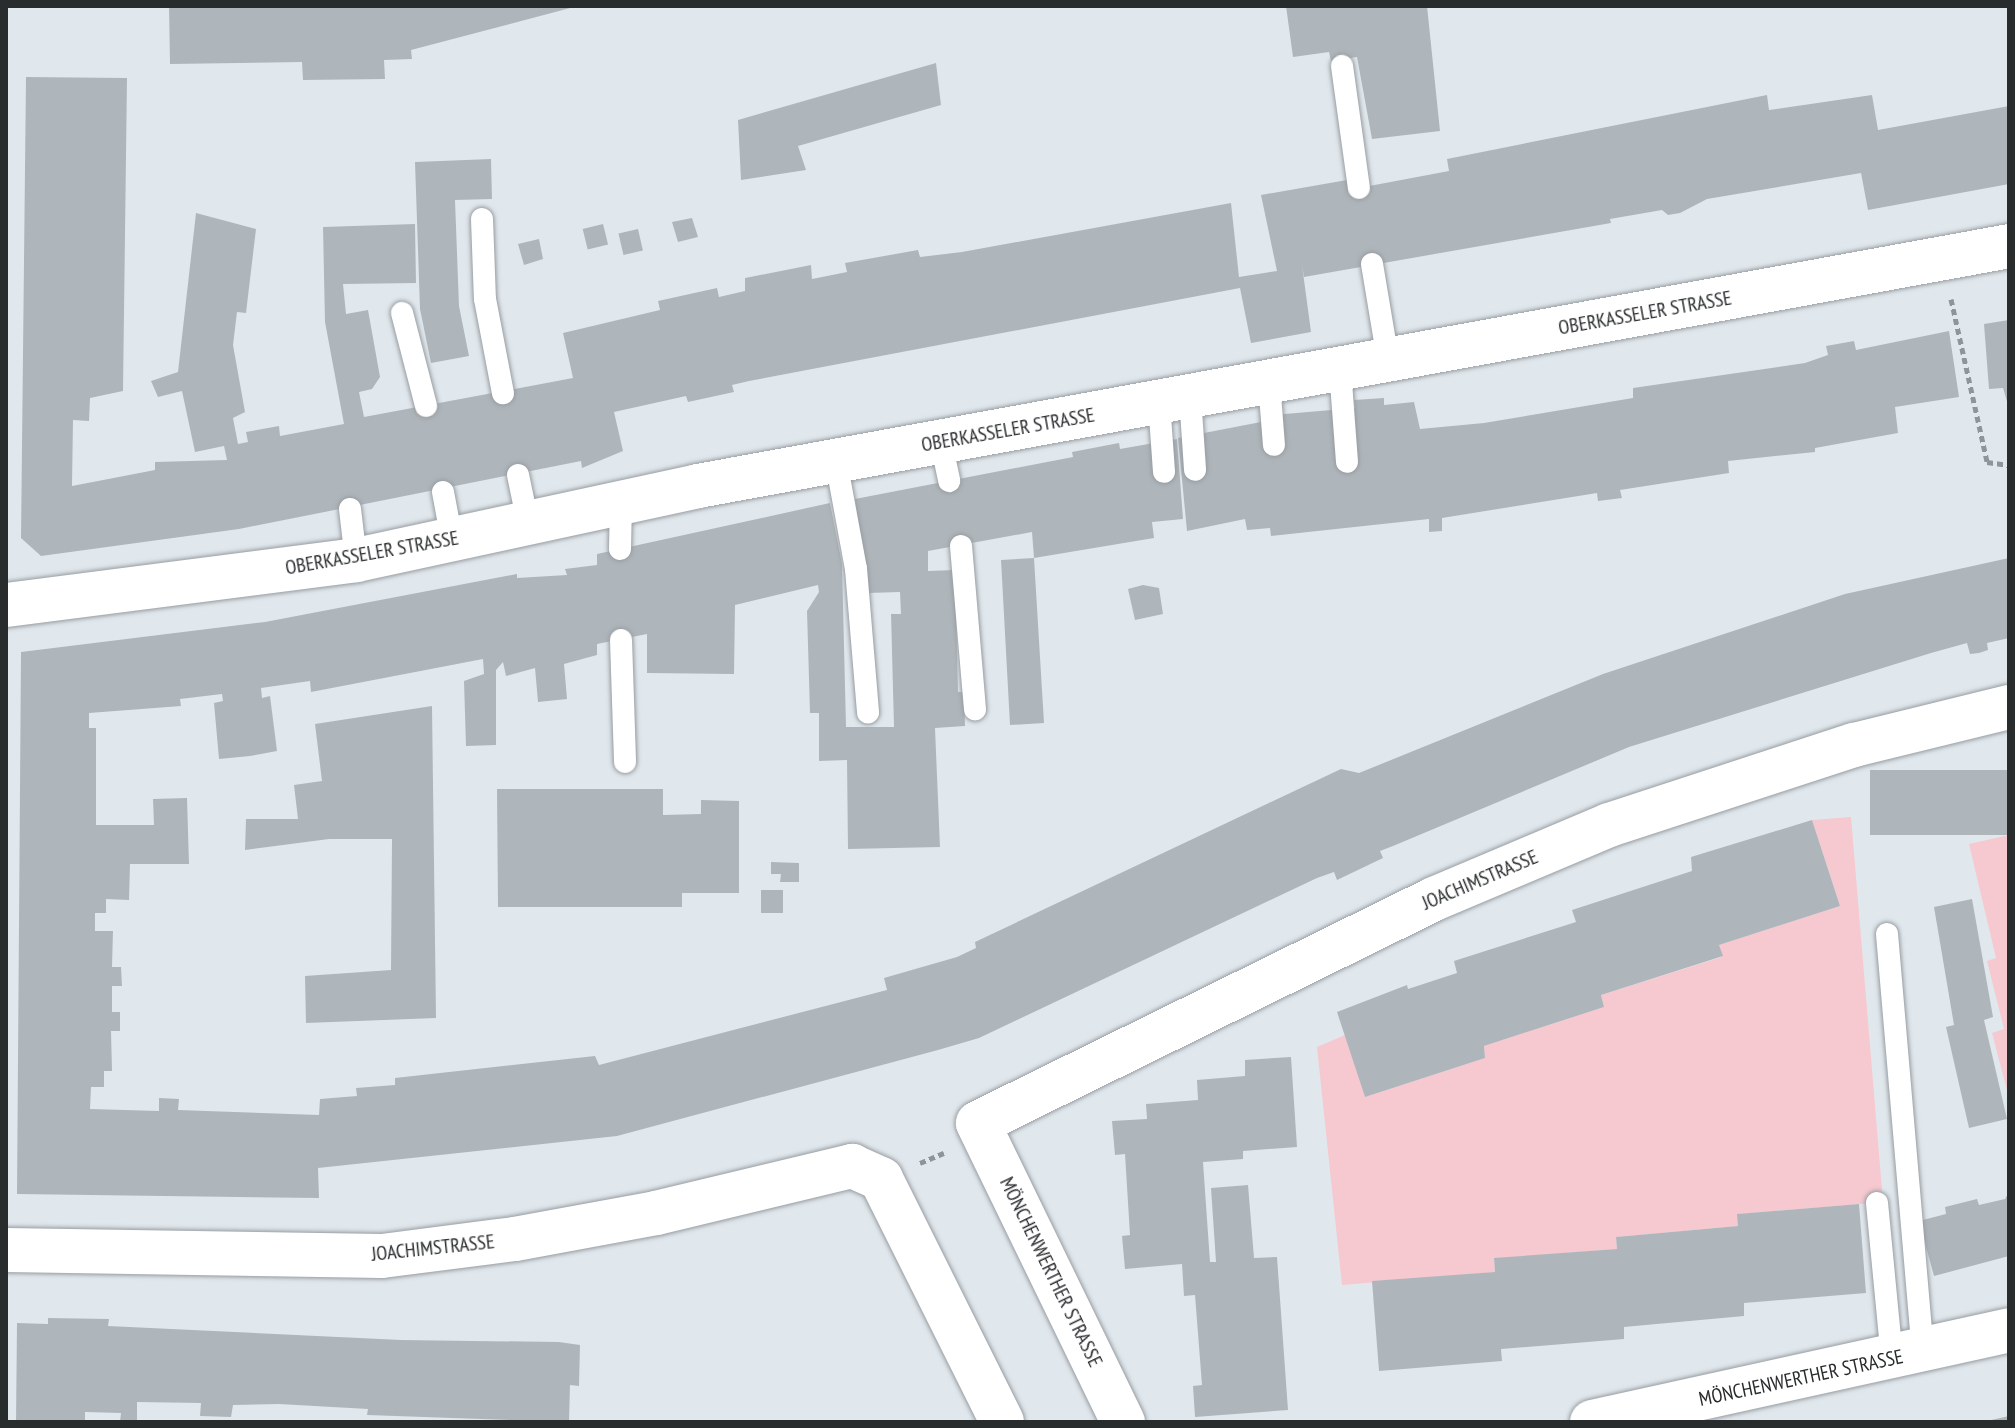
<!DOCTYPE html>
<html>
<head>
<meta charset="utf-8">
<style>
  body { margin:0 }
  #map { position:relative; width:2015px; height:1428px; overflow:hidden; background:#e1e8ed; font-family:"PT Sans Narrow",sans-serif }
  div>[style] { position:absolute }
  .green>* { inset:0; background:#f6c8cf }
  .building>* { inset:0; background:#afb6bb; transform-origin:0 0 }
  .path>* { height:5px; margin-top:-2.5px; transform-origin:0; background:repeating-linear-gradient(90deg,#8e9497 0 6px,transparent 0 10px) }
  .roads { filter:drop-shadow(0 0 2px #979da2) drop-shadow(0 0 2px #979da2) }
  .service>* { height:22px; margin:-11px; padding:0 11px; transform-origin:11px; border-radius:11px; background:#fff }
  .minor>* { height:44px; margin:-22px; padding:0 22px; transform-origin:22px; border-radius:22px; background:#fff }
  span { translate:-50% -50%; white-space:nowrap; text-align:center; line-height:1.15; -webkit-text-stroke:7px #fff; paint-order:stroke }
  .street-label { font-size:20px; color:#292c2d }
  .frame { position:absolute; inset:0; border:8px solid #292c2d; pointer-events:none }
</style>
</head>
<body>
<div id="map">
  <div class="green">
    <i style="clip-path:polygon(1851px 817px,1883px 1202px,1738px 1214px,1738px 1226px,1616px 1237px,1617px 1249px,1494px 1259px,1495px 1272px,1342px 1285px,1317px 1047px,1345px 1035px,1365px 1097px,1485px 1058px,1484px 1046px,1604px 1007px,1601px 995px,1722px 957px,1719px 945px,1840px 906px,1812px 820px)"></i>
    <i style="clip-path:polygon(2009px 835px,2009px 1098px,1992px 1033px,2004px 1029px,1987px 961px,1996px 958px,1969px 844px)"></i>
  </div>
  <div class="building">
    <i style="clip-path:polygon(169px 6px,574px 6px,574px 7px,411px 50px,412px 59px,384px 60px,385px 79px,303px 80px,302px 62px,170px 64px)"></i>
    <i style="clip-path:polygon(1286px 6px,1427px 6px,1440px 131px,1372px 139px,1357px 57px,1331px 61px,1329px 52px,1293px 57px)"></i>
    <i style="clip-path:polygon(936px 63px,941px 105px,798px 146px,806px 170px,741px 180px,738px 120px)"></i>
    <i style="clip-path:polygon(26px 77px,127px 78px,123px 391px,90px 398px,89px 421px,73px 420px,72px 486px,155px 470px,155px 462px,227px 460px,224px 446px,195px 452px,182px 391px,158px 397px,151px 381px,178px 372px,196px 213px,256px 229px,246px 313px,237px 312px,233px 345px,245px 412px,233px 418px,238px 444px,248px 442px,246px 432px,279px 426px,280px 436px,344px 424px,325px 322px,323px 227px,415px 224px,416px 283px,343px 284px,346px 314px,368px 310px,380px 377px,372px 389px,359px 392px,364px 417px,573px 378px,563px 333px,660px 310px,658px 301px,717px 288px,719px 297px,745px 291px,745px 278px,811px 265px,812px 279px,847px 272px,845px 263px,918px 250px,920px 257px,962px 252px,1231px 203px,1239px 277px,1277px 271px,1261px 195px,1347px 180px,1348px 190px,1449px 171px,1447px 159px,1767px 95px,1769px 110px,1872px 95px,1878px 130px,2009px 106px,2009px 184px,1868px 210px,1861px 173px,1707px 199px,1680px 213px,1668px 215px,1662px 210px,1610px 219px,1611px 223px,1304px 277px,1302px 265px,1311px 332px,1251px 343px,1240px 288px,749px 381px,732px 385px,734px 392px,688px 402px,686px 396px,614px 412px,623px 451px,582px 468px,581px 461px,239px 529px,41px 556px,21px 538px)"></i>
    <i style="clip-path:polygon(491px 159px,492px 199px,455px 200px,459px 306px,469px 356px,431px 363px,420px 309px,415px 162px)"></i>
    <i style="clip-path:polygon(692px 218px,698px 237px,678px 242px,672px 222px)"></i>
    <i style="left:603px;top:224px;width:21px;height:21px;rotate:76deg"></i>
    <i style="left:638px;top:229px;width:22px;height:20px;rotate:77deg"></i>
    <i style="clip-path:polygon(539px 239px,543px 259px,524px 265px,518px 244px)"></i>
    <i style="clip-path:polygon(2009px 320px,2009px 408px,2003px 388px,1989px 389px,1984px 324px)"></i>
    <i style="clip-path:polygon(1949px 331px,1959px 397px,1895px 407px,1898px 433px,1815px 448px,1815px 452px,1728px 461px,1729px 473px,1620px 490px,1622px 498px,1598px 501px,1597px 493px,1442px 518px,1442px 531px,1429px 532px,1429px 519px,1271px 536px,1270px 528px,1247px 530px,1245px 519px,1187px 531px,1178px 438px,1261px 422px,1260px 416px,1355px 408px,1354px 400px,1384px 398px,1384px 405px,1414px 402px,1420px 429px,1484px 423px,1633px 398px,1633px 388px,1805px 363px,1828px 355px,1826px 346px,1854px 341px,1856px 350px)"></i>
    <i style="clip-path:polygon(1177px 439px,1183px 519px,1152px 522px,1154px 538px,1034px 558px,1044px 723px,1010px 725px,1001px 560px,1034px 558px,1032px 532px,928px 551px,928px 571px,955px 570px,958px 692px,964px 692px,965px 726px,935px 728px,940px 847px,848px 849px,847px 760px,819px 761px,819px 713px,810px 713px,807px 611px,819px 592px,818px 585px,735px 605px,734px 674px,647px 673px,647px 634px,597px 644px,597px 655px,564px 664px,567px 699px,538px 702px,535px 668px,506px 676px,503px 662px,496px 670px,496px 745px,466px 746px,464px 681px,484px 674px,483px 659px,311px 692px,310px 681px,261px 688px,262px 698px,270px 696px,277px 751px,250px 756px,219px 759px,214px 703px,223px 701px,222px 694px,180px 699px,181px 706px,89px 713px,89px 728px,96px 728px,96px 825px,154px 825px,153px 799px,187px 798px,189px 864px,130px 864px,129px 900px,106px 899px,106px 913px,95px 913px,95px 931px,113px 931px,112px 967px,121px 967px,122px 986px,112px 986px,112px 1012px,120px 1012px,120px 1031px,111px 1031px,112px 1071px,104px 1071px,104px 1087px,91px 1087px,90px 1109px,159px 1111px,159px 1098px,179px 1099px,178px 1110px,319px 1115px,320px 1099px,357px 1096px,356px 1088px,395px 1085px,395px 1078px,595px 1056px,599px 1065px,887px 990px,884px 978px,957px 957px,976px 948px,975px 942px,1341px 769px,1359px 773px,1603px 674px,1845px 594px,2009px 558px,2009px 638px,1987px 643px,1988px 650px,1979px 653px,1970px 654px,1967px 643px,1931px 653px,1629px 747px,1393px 846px,1380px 851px,1383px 858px,1337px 880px,1334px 872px,1317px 878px,979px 1038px,938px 1050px,617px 1136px,318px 1168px,319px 1198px,17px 1194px,21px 652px,265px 622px,517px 574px,517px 578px,567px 575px,565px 569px,597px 565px,597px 554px,830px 503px,842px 564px,846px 727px,894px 727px,891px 614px,901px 614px,900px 592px,868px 593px,855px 499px,1073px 457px,1072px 452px,1119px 443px,1120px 449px)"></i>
    <i style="clip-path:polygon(1143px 585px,1159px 588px,1163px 614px,1135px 620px,1128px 589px)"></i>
    <i style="clip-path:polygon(432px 706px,436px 1018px,306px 1023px,305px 976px,391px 970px,392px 839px,329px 839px,245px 850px,246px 819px,298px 819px,294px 785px,322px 781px,315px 724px)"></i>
    <i style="left:2009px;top:770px;width:65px;height:139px;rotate:90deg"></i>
    <i style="clip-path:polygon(497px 789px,663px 789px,663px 815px,701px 814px,701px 800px,739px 801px,739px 893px,682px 893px,682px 907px,498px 907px)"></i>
    <i style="clip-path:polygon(1812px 820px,1840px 906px,1719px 945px,1723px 956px,1601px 995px,1604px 1007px,1484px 1046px,1485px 1058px,1365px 1097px,1337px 1012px,1407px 985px,1408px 989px,1457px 973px,1454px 961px,1576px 922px,1572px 910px,1692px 871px,1691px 857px)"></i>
    <i style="clip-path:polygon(771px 862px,799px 863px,799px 882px,780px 882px,781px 874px,771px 874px)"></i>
    <i style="left:761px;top:890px;width:22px;height:23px"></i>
    <i style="clip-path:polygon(1972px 899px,1993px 1017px,1984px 1020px,2007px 1119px,1969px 1128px,1946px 1027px,1954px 1025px,1934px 907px)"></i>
    <i style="clip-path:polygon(1291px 1057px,1297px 1147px,1243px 1151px,1243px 1159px,1203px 1162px,1210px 1262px,1216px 1262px,1211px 1188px,1248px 1185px,1254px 1258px,1277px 1257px,1288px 1410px,1195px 1417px,1193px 1386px,1202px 1385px,1195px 1295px,1184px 1296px,1182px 1264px,1125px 1269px,1122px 1236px,1130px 1235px,1125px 1154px,1115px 1155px,1112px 1121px,1147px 1119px,1146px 1104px,1198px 1100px,1197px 1080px,1245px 1076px,1245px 1060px)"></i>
    <i style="clip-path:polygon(2009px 1192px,2009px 1256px,1934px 1276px,1919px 1221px,1946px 1214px,1945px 1207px,1977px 1199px,1979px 1205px,2005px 1199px)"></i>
    <i style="clip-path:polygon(1859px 1204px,1866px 1293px,1744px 1303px,1744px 1316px,1624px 1327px,1624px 1339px,1501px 1349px,1502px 1361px,1379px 1371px,1372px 1281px,1495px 1272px,1494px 1258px,1617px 1249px,1616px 1237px,1738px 1226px,1737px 1214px)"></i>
    <i style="clip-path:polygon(48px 1318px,109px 1319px,108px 1326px,401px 1340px,559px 1342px,580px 1345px,579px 1386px,570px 1385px,569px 1422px,367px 1415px,368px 1409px,279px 1404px,233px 1405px,231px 1417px,200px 1416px,201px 1403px,137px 1402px,137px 1422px,120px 1422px,121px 1413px,85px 1412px,85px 1422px,16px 1422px,17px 1323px,48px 1324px)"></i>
    <i style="clip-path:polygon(2009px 1416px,2009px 1422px,1987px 1422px,1987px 1421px)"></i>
  </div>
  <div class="path">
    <i style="left:1951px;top:299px;width:167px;rotate:77.5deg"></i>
    <i style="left:1987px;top:462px;width:22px;rotate:8deg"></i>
    <i style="left:920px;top:1163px;width:26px;rotate:-23deg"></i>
  </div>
  <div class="roads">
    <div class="service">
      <i style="left:1342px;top:66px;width:123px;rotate:82.1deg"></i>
      <i style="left:482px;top:219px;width:80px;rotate:87.9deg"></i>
      <i style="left:485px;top:299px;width:96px;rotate:79.2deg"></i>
      <i style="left:1372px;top:264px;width:97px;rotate:80.5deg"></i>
      <i style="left:402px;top:313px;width:96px;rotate:75.5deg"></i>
      <i style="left:1340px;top:369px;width:93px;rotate:85.7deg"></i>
      <i style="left:1269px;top:382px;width:63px;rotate:85.5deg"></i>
      <i style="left:1190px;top:396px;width:74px;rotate:86.1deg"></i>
      <i style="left:1159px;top:402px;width:70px;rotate:85.9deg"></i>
      <i style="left:941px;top:442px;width:40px;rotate:78deg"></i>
      <i style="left:836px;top:461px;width:110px;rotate:79.5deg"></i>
      <i style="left:856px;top:569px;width:144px;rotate:85.2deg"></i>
      <i style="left:518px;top:475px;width:49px;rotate:78.2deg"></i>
      <i style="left:443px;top:492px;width:49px;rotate:79.4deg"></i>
      <i style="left:350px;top:509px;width:51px;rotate:83.3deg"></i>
      <i style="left:961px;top:546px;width:164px;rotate:85.1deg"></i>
      <i style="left:620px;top:549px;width:46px;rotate:-88.8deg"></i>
      <i style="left:621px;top:640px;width:122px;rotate:88.1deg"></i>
      <i style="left:1887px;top:934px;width:420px;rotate:85.1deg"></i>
      <i style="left:1877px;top:1203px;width:157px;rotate:84.5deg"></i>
    </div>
    <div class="minor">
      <i style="left:6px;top:605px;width:353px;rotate:-7.3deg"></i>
      <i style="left:356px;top:560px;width:350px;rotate:-12.2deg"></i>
      <i style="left:698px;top:486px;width:1333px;rotate:-10.37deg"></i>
      <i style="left:6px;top:1250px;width:376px;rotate:0.9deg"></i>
      <i style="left:382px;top:1256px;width:134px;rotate:-7.3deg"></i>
      <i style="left:515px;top:1239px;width:143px;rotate:-10.4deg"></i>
      <i style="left:656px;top:1213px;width:202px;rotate:-13.5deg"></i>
      <i style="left:852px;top:1166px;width:32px;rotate:24deg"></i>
      <i style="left:881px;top:1179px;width:271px;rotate:63.5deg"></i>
      <i style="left:1123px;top:1422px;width:332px;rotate:-115.9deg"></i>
      <i style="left:978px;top:1123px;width:508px;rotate:-26.16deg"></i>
      <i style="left:1434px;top:899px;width:190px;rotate:-22.9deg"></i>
      <i style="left:1609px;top:825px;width:258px;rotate:-18.1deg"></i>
      <i style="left:1854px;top:745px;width:160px;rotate:-13.8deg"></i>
      <i style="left:1592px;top:1422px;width:427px;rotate:-12.4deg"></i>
    </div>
  </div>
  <div class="street-label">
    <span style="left:1645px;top:313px;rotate:-10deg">OBERKASSELER STRASSE</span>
    <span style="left:1008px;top:430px;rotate:-10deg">OBERKASSELER STRASSE</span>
    <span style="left:372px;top:553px;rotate:-10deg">OBERKASSELER STRASSE</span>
    <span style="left:1480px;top:880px;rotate:-23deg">JOACHIMSTRASSE</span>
    <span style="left:433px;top:1248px;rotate:-6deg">JOACHIMSTRASSE</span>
    <span style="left:1051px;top:1272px;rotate:64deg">MÖNCHENWERTHER STRASSE</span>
    <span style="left:1801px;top:1378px;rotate:-12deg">MÖNCHENWERTHER STRASSE</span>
  </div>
  <div class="frame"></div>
</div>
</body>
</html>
